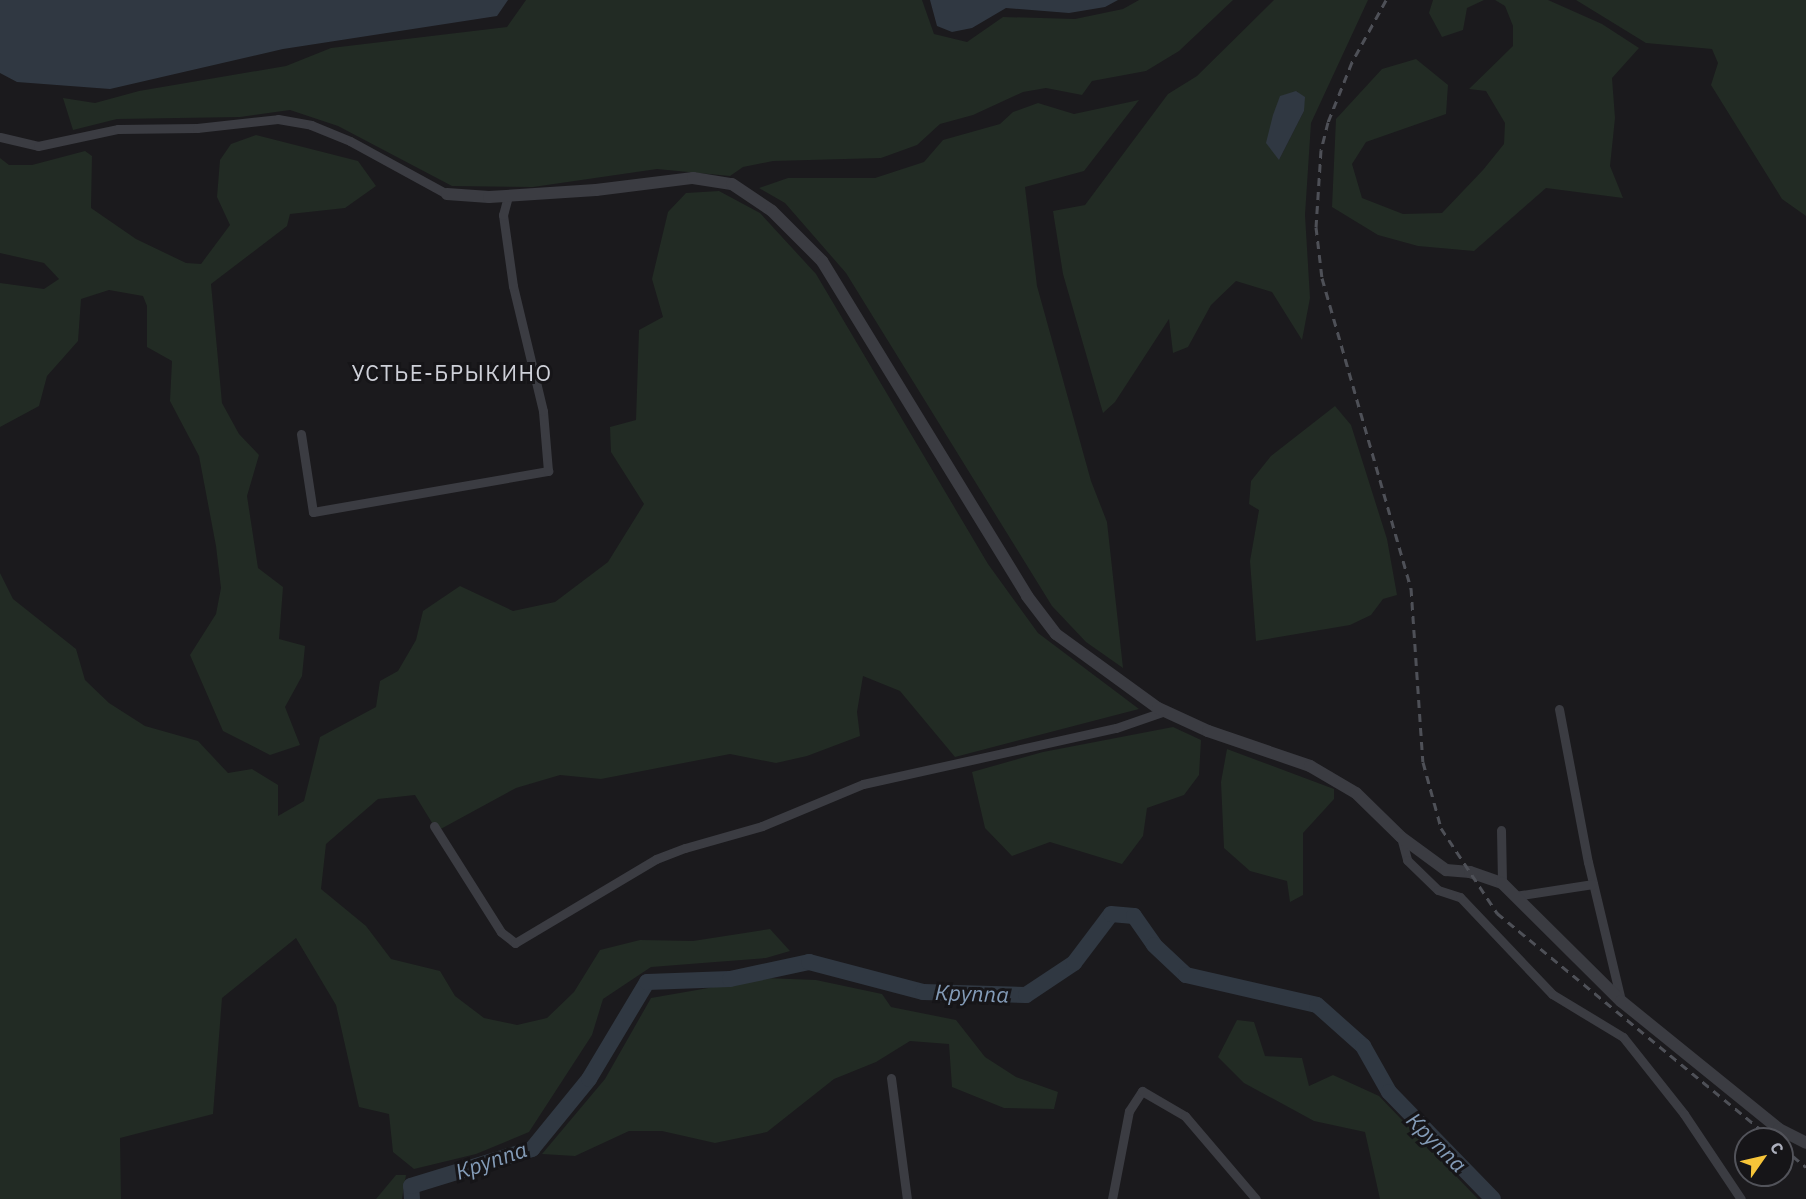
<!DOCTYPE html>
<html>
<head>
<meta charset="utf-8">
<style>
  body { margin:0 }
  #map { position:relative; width:1806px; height:1199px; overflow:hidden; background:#1b1a1d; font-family:"IBM Plex Sans",sans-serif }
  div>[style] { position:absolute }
  .green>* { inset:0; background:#222b24 }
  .water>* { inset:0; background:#303842 }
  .river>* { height:16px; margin:-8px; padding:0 8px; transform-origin:8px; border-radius:8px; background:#303842 }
  .minor>* { height:9px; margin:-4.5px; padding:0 4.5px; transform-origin:4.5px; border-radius:4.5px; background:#3b3c42 }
  .tertiary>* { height:12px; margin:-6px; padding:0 6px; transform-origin:6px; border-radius:6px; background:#3b3c42 }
  .rail>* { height:3px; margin-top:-1.5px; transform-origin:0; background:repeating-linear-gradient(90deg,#4e5057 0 8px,transparent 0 14px) }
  span { translate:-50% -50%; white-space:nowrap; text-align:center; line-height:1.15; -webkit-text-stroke:6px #161518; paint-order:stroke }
  .neighbourhood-label { font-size:22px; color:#ced0d8; letter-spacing:1.5px }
  .water-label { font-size:22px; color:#849cb8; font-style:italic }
  .north { position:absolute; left:1734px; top:1127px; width:60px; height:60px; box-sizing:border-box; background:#161518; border:2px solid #52535a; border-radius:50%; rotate:56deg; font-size:16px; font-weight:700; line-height:24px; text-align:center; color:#adb0bd }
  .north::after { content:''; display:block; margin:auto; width:21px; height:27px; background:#f7c539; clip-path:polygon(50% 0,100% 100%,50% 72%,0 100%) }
</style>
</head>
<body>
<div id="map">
  <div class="green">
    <i style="clip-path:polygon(526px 0,922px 0,934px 34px,967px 42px,1003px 17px,1075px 19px,1123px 9px,1139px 0,1233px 0,1179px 51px,1146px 71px,1092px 81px,1082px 95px,1046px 88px,1023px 92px,973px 115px,940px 124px,917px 145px,881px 158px,773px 161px,743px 167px,730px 176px,657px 169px,533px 187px,452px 186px,338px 126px,290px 110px,240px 117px,117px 119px,73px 130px,63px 98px,95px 103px,139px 91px,286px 66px,331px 48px,507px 27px)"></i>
    <i style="clip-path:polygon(evenodd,1274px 0,1368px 0,1311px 123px,1305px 215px,1310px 298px,1302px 340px,1272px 292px,1236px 281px,1211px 305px,1188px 347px,1173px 353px,1169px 319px,1115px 402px,1103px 413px,1063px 274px,1053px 211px,1085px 205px,1168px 94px,1197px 76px,1274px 0,1297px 91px,1304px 111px,1279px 160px,1297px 91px)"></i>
    <i style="clip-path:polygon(1433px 0,1484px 0,1467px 8px,1463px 30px,1442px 37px,1429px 13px)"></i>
    <i style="clip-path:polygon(1495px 0,1548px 0,1602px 24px,1639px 48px,1612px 78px,1615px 118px,1610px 166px,1623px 198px,1546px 188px,1474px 251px,1418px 246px,1378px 235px,1332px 207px,1336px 119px,1382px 69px,1416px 59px,1448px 85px,1446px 114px,1366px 142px,1352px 164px,1362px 198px,1403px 214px,1442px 213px,1483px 170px,1504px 144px,1505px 123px,1486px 91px,1469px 89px,1513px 46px,1513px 26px,1505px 6px)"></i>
    <i style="clip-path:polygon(1576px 0,1806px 0,1806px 216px,1782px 199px,1711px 85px,1718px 63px,1712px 49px,1646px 43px)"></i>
    <i style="clip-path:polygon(1139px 100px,1084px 171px,1025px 187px,1037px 286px,1091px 481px,1107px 522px,1123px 668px,1086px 642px,1052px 606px,846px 273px,785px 203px,759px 188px,788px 178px,875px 178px,924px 162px,943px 140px,1000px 124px,1013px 112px,1038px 103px,1074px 114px)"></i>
    <i style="clip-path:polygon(256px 135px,358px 161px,376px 186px,345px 208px,290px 214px,287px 226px,211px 284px,222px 403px,239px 434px,259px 455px,247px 496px,258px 568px,283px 587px,279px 639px,305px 646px,302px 676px,285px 707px,300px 745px,270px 755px,223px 731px,190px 655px,216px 614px,221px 588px,216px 546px,199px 456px,170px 401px,172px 361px,147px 347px,147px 306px,143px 296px,109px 290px,81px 299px,78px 341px,47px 376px,39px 406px,0 427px,0 283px,44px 289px,59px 279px,44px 263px,0 253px,0 158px,9px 165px,32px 165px,85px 151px,92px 156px,91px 208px,136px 239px,186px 263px,201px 264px,230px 225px,217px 197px,220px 160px,231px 144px)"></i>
    <i style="clip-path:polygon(719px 191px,760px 213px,816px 274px,988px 564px,1038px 633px,1139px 709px,955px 757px,900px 691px,863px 676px,857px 712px,860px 736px,807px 756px,776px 763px,730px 754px,601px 779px,560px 775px,516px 788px,437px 831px,415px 795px,378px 799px,326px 844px,321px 889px,366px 926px,391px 959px,440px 971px,455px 996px,484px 1018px,517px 1025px,547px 1018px,574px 992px,600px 950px,640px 940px,693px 941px,770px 929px,790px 951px,766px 958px,651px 967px,603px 999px,592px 1035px,529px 1132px,476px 1154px,414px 1169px,393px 1152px,389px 1114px,359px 1107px,336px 1005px,296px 938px,222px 998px,213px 1114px,120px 1138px,121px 1199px,0 1199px,0 573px,13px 599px,76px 649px,85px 680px,109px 703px,145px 726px,198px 741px,228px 773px,252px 769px,278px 785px,278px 816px,304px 801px,320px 737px,376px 707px,380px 681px,398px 671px,416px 640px,423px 611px,460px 586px,513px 611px,555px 602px,608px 562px,644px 504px,611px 452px,610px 427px,636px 420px,639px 330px,663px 317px,652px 279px,668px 212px,686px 193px)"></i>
    <i style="clip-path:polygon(1335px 406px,1351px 425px,1387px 539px,1397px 595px,1383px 599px,1371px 615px,1350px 625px,1256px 641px,1250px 561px,1259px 510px,1249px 504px,1251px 481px,1271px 456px)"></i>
    <i style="clip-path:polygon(1173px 727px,1201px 740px,1199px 775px,1184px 795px,1147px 808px,1143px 836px,1122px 864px,1050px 842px,1012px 856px,985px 828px,972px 772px,1043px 752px)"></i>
    <i style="clip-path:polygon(1227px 749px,1334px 789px,1334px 799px,1303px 833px,1303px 895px,1290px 902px,1287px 881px,1250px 871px,1224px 848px,1221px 782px)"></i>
    <i style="clip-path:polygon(765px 978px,816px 980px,882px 994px,891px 1007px,956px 1020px,985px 1057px,1016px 1077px,1058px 1092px,1054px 1109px,1004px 1108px,952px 1087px,949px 1044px,910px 1041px,876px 1062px,834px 1079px,767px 1132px,715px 1143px,662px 1131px,629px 1131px,575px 1156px,542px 1154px,605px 1079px,651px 998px)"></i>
    <i style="clip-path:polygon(1237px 1020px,1254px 1022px,1265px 1056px,1302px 1058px,1309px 1086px,1333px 1075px,1379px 1096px,1478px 1199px,1380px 1199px,1365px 1132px,1314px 1121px,1244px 1083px,1218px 1057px)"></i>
    <i style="clip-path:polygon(396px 1175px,406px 1175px,402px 1199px,376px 1199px)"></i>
  </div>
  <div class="water">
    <i style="clip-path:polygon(0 0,508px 0,497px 16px,283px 49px,110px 89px,17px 82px,0 73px)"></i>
    <i style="clip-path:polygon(930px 0,1118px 0,1105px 7px,1069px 13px,1006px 8px,972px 28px,952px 32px,937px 26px)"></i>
    <i style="clip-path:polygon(1296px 91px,1305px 97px,1304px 111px,1279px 160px,1266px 143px,1273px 115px,1280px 96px)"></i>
  </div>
  <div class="river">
    <i style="left:412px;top:1199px;width:13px;rotate:-94deg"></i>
    <i style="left:411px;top:1186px;width:127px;rotate:-17deg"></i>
    <i style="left:532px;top:1149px;width:90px;rotate:-50.8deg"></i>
    <i style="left:589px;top:1079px;width:113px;rotate:-59.1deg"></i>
    <i style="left:647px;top:982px;width:83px;rotate:-2.1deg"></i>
    <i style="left:730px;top:979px;width:81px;rotate:-12.1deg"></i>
    <i style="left:809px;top:962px;width:118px;rotate:14.7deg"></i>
    <i style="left:923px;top:992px;width:103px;rotate:1.7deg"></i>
    <i style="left:1026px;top:995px;width:58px;rotate:-33.7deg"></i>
    <i style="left:1074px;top:963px;width:61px;rotate:-52.9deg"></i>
    <i style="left:1111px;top:914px;width:23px;rotate:5deg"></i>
    <i style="left:1134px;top:916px;width:35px;rotate:55deg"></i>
    <i style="left:1154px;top:945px;width:44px;rotate:43.2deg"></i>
    <i style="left:1186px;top:975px;width:134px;rotate:12.9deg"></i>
    <i style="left:1317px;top:1005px;width:62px;rotate:41.7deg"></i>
    <i style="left:1363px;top:1046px;width:53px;rotate:60.5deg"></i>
    <i style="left:1389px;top:1092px;width:149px;rotate:45.8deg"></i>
  </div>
  <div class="minor">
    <i style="left:0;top:137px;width:39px;rotate:13deg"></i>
    <i style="left:38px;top:146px;width:82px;rotate:-12deg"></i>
    <i style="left:118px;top:129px;width:79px;rotate:-0.7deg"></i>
    <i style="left:197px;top:128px;width:81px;rotate:-6.3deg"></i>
    <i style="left:278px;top:119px;width:34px;rotate:10deg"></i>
    <i style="left:311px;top:125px;width:42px;rotate:22.3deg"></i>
    <i style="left:350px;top:141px;width:111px;rotate:28.7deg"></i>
    <i style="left:301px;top:434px;width:79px;rotate:81.3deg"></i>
    <i style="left:313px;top:512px;width:239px;rotate:-9.9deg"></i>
    <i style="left:548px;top:471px;width:60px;rotate:-94.8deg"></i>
    <i style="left:543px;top:411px;width:129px;rotate:-103.5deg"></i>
    <i style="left:513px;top:286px;width:72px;rotate:-98deg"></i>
    <i style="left:503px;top:215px;width:20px;rotate:-75deg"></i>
    <i style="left:1559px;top:709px;width:156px;rotate:79.3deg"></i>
    <i style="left:1588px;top:862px;width:143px;rotate:76.6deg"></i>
    <i style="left:434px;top:826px;width:125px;rotate:57.7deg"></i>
    <i style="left:501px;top:932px;width:18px;rotate:38deg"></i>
    <i style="left:515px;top:943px;width:164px;rotate:-30.8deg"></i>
    <i style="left:656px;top:859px;width:31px;rotate:-21deg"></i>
    <i style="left:685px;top:848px;width:80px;rotate:-15.9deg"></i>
    <i style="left:762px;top:826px;width:109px;rotate:-22.6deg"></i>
    <i style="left:863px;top:784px;width:259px;rotate:-12.5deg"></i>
    <i style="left:1116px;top:728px;width:52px;rotate:-19.1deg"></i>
    <i style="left:1501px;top:830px;width:53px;rotate:88.9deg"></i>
    <i style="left:1401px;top:837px;width:24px;rotate:75deg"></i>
    <i style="left:1407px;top:860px;width:43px;rotate:44.1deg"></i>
    <i style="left:1438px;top:890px;width:23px;rotate:18deg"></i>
    <i style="left:1460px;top:897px;width:134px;rotate:46.5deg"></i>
    <i style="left:1552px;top:994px;width:83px;rotate:31.2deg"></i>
    <i style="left:1623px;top:1037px;width:98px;rotate:51.6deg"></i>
    <i style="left:1684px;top:1114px;width:102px;rotate:56.2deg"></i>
    <i style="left:1515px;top:896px;width:79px;rotate:-8.7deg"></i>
    <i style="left:891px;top:1078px;width:122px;rotate:82.5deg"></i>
    <i style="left:1112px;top:1199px;width:90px;rotate:-79.1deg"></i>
    <i style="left:1129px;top:1111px;width:24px;rotate:-57deg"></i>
    <i style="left:1142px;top:1091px;width:50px;rotate:30.2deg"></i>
    <i style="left:1185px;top:1116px;width:109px;rotate:49.5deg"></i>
  </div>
  <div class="tertiary">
    <i style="left:447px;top:194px;width:42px;rotate:4.1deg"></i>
    <i style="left:489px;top:197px;width:107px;rotate:-3.7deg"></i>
    <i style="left:596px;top:190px;width:98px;rotate:-7.1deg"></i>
    <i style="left:693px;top:178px;width:39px;rotate:9deg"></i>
    <i style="left:732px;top:184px;width:48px;rotate:34deg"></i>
    <i style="left:772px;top:211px;width:71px;rotate:45deg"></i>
    <i style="left:822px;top:261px;width:393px;rotate:58.5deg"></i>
    <i style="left:1027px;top:596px;width:48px;rotate:52.7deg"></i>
    <i style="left:1056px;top:634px;width:126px;rotate:36deg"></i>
    <i style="left:1158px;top:708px;width:55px;rotate:24.7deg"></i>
    <i style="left:1208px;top:731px;width:108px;rotate:18.9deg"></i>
    <i style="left:1310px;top:766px;width:53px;rotate:30.4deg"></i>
    <i style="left:1356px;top:793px;width:63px;rotate:44.4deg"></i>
    <i style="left:1401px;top:837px;width:56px;rotate:36.3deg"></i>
    <i style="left:1446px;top:870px;width:24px;rotate:5deg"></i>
    <i style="left:1470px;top:872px;width:34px;rotate:19deg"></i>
    <i style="left:1502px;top:883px;width:168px;rotate:44.8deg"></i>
    <i style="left:1621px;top:1001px;width:203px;rotate:39deg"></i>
    <i style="left:1779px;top:1129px;width:30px;rotate:27deg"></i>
  </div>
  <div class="rail">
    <i style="left:1386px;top:0;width:71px;rotate:118.7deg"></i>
    <i style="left:1352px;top:62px;width:65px;rotate:111.8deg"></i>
    <i style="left:1328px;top:122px;width:29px;rotate:104deg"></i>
    <i style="left:1321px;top:150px;width:77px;rotate:93.7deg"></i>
    <i style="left:1316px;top:227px;width:51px;rotate:83.3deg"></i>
    <i style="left:1322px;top:278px;width:323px;rotate:74deg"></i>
    <i style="left:1411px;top:588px;width:174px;rotate:86.1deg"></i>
    <i style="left:1423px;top:762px;width:68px;rotate:74.7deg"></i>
    <i style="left:1441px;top:828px;width:102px;rotate:56.6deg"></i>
    <i style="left:1497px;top:913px;width:356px;rotate:39.4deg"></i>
    <i style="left:1782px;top:1147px;width:31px;rotate:40deg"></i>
  </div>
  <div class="neighbourhood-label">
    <span style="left:452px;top:373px">УСТЬЕ-БРЫКИНО</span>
  </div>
  <div class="water-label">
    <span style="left:972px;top:993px;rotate:2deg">Круппа</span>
    <span style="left:1437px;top:1142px;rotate:45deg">Круппа</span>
    <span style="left:491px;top:1160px;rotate:-19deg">Круппа</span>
  </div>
  <div class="north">С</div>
</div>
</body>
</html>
